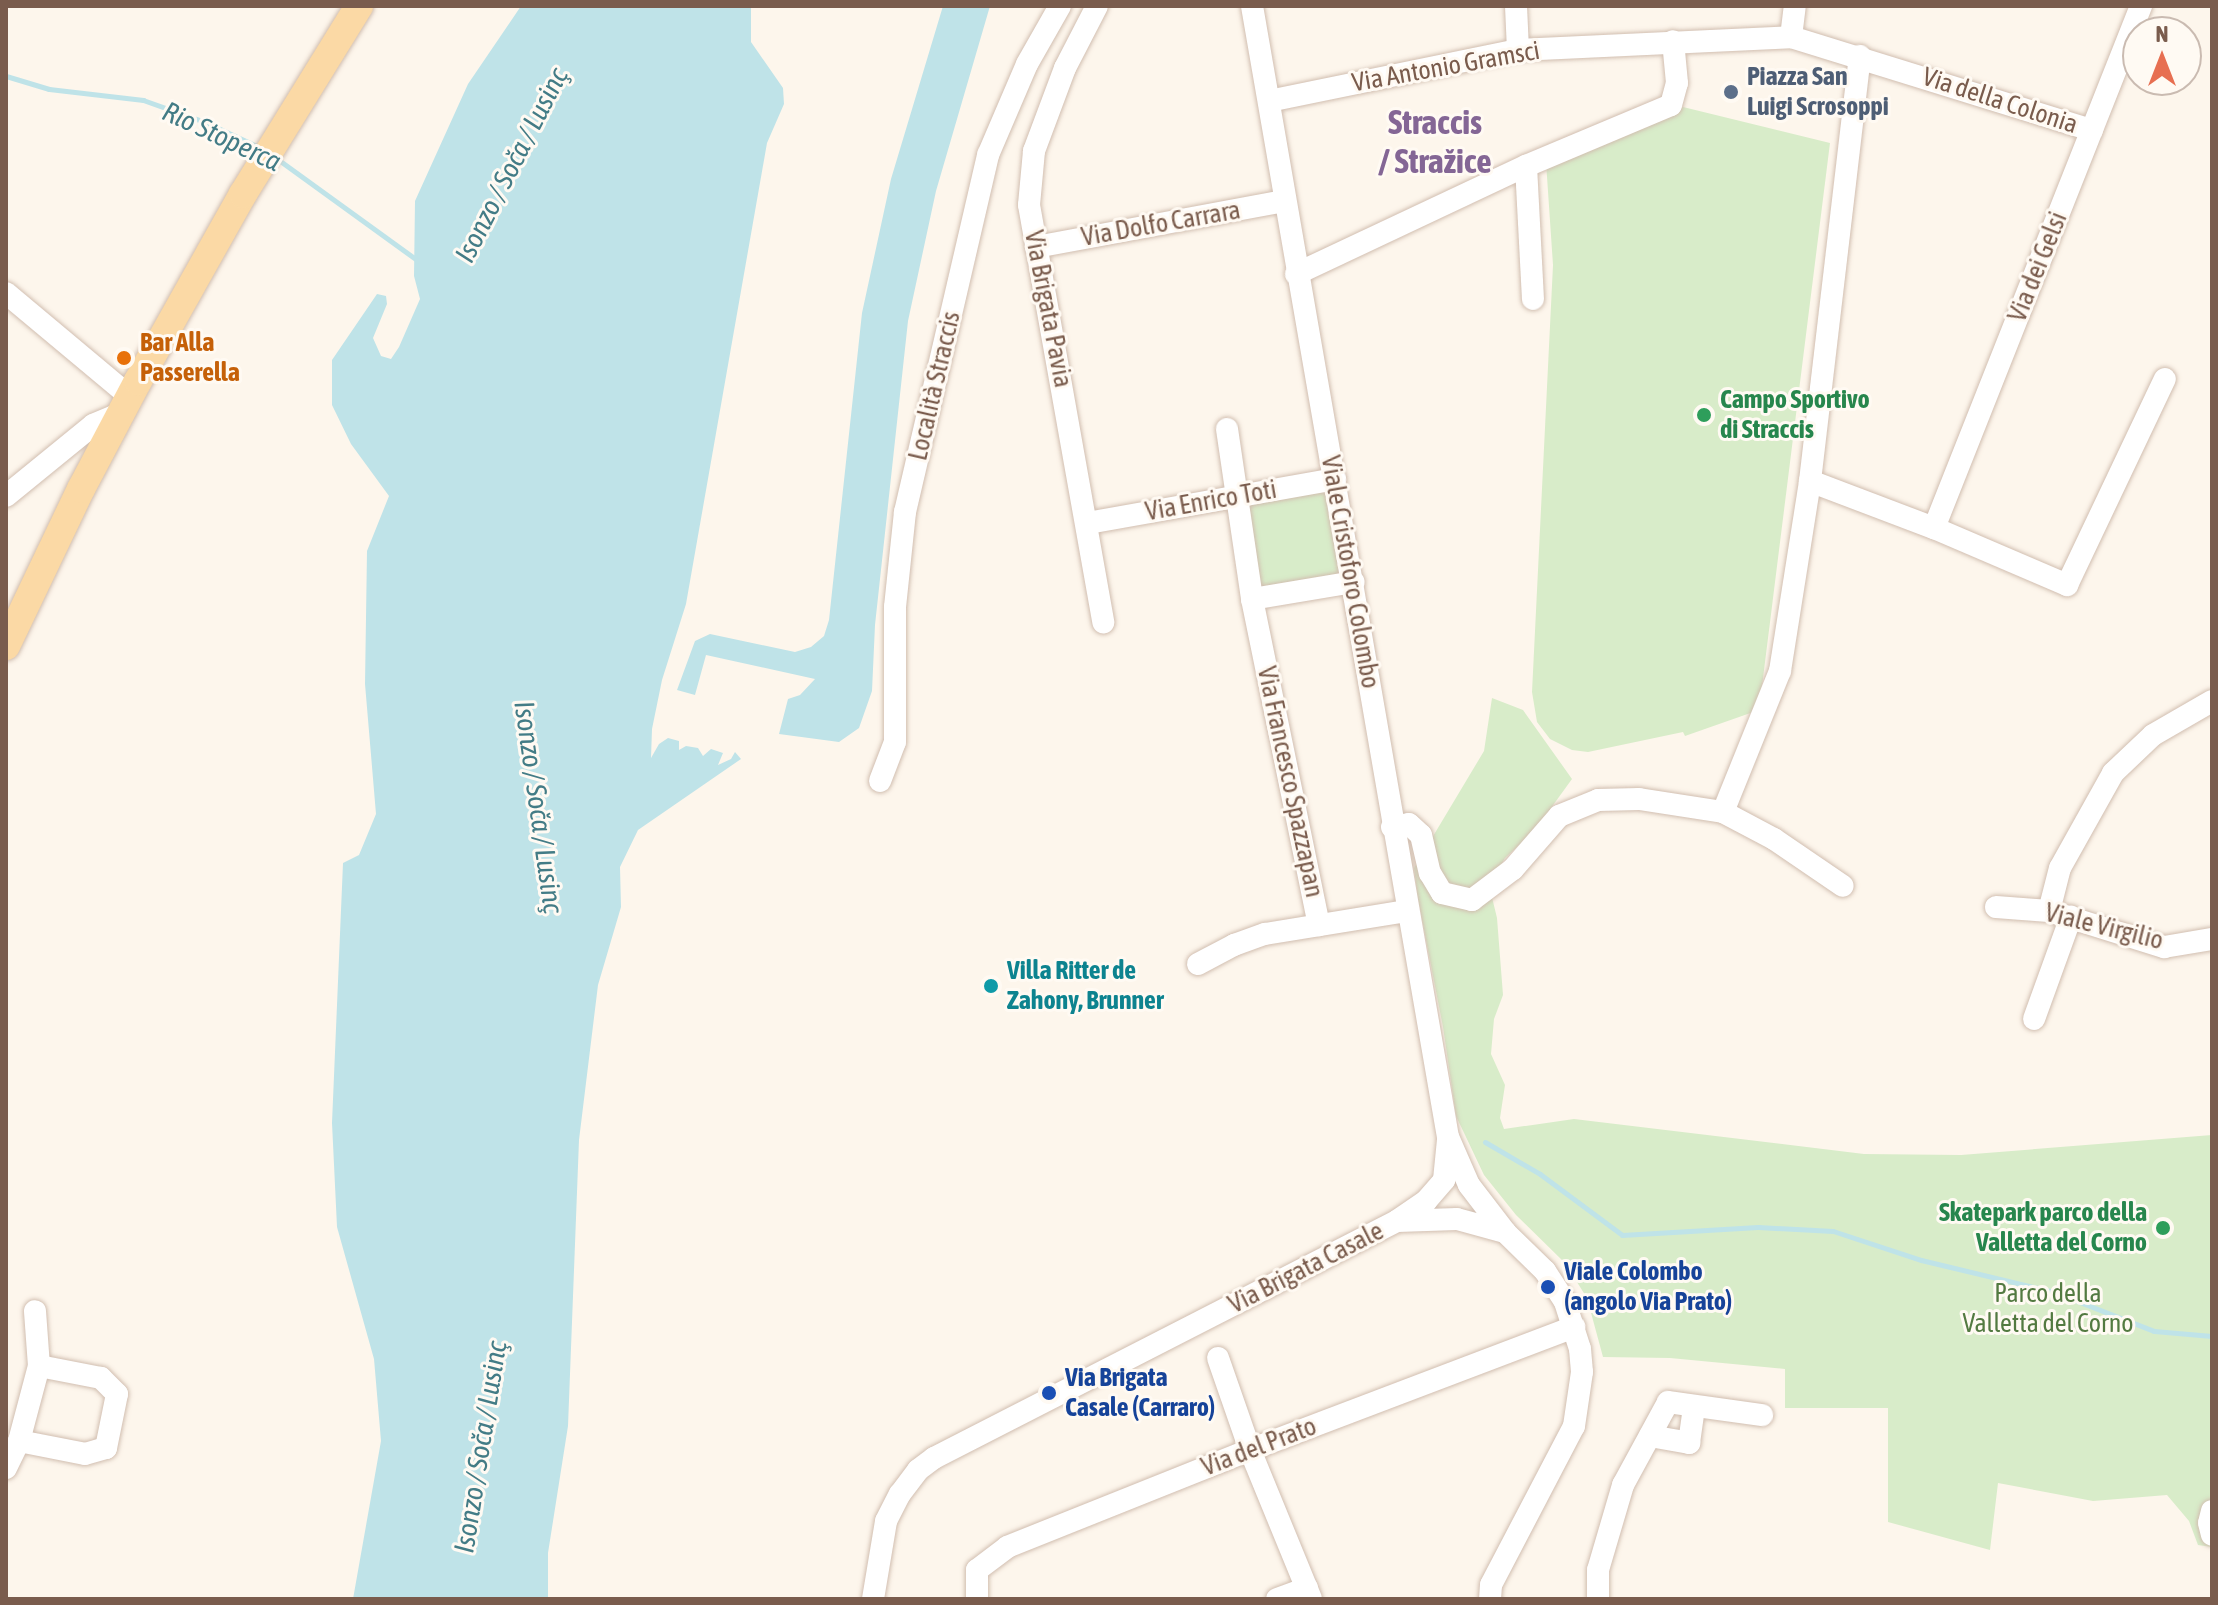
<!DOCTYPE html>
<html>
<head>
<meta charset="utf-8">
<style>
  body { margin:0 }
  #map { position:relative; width:2218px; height:1605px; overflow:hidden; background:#fdf6ec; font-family:"Asap Condensed",sans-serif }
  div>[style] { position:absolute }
  .green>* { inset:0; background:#d8ecc9; transform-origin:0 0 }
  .water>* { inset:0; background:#bfe3e8 }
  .stream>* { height:5px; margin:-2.5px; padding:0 2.5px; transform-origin:2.5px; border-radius:2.5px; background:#bfe3e8 }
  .roads { filter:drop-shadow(0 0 2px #d1beb0) drop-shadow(0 0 2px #d1beb0) }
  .minor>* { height:22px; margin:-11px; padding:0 11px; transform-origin:11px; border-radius:11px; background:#fff }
  .major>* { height:28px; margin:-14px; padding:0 14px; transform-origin:14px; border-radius:14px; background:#fbd9a5 }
  .dots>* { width:22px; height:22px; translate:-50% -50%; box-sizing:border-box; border:4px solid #fffaf3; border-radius:50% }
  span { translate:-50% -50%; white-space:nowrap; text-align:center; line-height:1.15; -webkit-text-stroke:6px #fffaf3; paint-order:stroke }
  .street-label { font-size:26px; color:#7a5c4d }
  .service-label { font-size:26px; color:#4e5e75; font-weight:700 }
  .left { translate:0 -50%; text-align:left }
  .food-label { font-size:26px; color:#c56008; font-weight:700 }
  .leisure-label { font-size:26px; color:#27864d; font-weight:700 }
  .right { translate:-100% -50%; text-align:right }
  .culture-label { font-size:26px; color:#0d838f; font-weight:700 }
  .transit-label { font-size:26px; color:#164399; font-weight:700 }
  .park-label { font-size:26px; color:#537a41 }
  .water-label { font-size:28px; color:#437c86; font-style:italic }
  .district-label { font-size:34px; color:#846695; font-weight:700 }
  .frame { position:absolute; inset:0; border:8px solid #7a5c4d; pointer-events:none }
  .north { position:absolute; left:2122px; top:16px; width:80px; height:80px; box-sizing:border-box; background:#fffaf3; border:2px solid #cabbb1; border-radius:50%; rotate:0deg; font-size:22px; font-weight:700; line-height:32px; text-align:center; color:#7a5c4d }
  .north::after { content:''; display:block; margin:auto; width:28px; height:36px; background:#e76f51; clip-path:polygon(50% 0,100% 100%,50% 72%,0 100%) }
</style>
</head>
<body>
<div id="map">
  <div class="green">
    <i style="clip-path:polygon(1683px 107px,1830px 143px,1759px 710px,1685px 736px,1683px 732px,1588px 752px,1572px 750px,1550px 739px,1537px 722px,1532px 692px,1553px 265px,1546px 162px)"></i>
    <i style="left:1335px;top:479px;width:105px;height:99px;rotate:80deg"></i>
    <i style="clip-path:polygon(1492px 698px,1523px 710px,1572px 779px,1535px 830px,1505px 858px,1489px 885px,1497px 918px,1503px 995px,1494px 1019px,1491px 1054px,1505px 1085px,1500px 1118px,1504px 1129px,1574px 1119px,1864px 1154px,1961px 1155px,2212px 1135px,2212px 1547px,2198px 1545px,2189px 1521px,2167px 1495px,2093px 1501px,1998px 1483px,1990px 1550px,1888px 1522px,1888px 1408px,1785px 1408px,1785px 1369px,1670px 1358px,1603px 1357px,1587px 1298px,1565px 1263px,1516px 1215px,1484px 1175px,1456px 1116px,1443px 1027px,1418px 899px,1414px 868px,1484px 751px)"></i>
  </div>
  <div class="water">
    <i style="clip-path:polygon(521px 6px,751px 6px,751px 42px,783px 88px,784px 104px,767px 143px,686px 604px,662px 680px,652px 729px,651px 758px,659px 744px,668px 738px,679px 741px,679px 750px,686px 746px,698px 748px,703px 756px,711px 749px,723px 753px,718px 765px,731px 759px,735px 752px,741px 759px,638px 830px,620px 867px,621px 907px,598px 985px,579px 1140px,568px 1426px,548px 1553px,548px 1599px,353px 1599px,381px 1441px,374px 1359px,337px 1227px,332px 1123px,343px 863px,359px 855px,376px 814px,365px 684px,367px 551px,389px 496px,351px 444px,332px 405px,332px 360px,377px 294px,386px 296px,387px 304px,373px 338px,381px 356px,391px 359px,399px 347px,420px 299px,414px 276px,415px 201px,468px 84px)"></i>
    <i style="clip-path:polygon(943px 6px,990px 6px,936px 191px,908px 321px,875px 625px,872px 691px,859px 728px,839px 742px,779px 734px,788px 699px,800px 695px,815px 679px,706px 655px,695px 695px,677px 690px,695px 641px,710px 634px,795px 652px,811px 647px,824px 636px,829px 620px,862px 313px,891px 179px)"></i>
  </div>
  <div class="stream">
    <i style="left:6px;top:76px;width:45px;rotate:16.8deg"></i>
    <i style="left:49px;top:89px;width:95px;rotate:6.7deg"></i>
    <i style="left:143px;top:100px;width:66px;rotate:19.5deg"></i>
    <i style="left:205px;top:122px;width:62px;rotate:24.9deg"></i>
    <i style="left:276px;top:158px;width:174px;rotate:35.9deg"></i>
    <i style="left:1485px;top:1142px;width:64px;rotate:30.2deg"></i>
    <i style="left:1540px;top:1174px;width:102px;rotate:36.6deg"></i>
    <i style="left:1622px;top:1235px;width:136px;rotate:-3.4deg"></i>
    <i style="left:1758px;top:1227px;width:75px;rotate:3.1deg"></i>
    <i style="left:1833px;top:1231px;width:93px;rotate:18.2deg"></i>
    <i style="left:1921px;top:1260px;width:137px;rotate:13.5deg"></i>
    <i style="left:2054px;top:1292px;width:107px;rotate:21.3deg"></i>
    <i style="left:2154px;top:1331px;width:58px;rotate:4.9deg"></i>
  </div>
  <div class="roads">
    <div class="minor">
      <i style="left:1097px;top:6px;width:70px;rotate:117.3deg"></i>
      <i style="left:1065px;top:68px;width:89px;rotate:110.5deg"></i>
      <i style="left:1034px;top:151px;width:54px;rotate:95.3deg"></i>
      <i style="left:1029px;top:205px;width:424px;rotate:79.9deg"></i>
      <i style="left:1252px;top:6px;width:1148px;rotate:80.17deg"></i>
      <i style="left:1448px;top:1137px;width:52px;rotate:66.4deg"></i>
      <i style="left:1469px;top:1185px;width:59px;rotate:52.5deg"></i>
      <i style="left:1516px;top:6px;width:44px;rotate:87.4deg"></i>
      <i style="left:1791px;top:37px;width:31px;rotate:-83deg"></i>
      <i style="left:1269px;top:101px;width:254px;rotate:-11.6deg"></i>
      <i style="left:1518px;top:50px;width:273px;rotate:-2.7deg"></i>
      <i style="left:1791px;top:37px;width:315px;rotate:17.2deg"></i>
      <i style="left:1526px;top:166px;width:133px;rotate:87deg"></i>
      <i style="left:1036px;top:247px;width:253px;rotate:-10.5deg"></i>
      <i style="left:1296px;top:274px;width:254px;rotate:-25.2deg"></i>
      <i style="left:1526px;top:166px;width:157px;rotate:-22.8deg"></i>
      <i style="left:1671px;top:105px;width:23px;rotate:-75deg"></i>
      <i style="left:1677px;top:83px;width:42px;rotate:-95.4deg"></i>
      <i style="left:6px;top:293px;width:160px;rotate:39.9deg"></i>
      <i style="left:1227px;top:429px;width:172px;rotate:81.6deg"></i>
      <i style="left:1252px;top:599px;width:333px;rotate:78.4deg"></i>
      <i style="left:1810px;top:481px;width:133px;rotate:20.8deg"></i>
      <i style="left:1934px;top:528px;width:145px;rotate:23.2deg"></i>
      <i style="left:2067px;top:585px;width:228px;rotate:-64.6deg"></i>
      <i style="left:6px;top:496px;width:112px;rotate:-39.2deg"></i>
      <i style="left:93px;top:425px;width:28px;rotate:-23deg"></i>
      <i style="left:1088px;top:523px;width:251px;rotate:-10.1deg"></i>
      <i style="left:1934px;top:528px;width:562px;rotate:-68.37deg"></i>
      <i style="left:1252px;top:599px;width:103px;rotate:-9.5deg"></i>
      <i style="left:880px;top:781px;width:42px;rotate:-69deg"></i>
      <i style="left:895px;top:742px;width:135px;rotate:-90deg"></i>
      <i style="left:895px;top:607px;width:96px;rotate:-84deg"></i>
      <i style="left:905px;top:512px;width:367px;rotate:-76.9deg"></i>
      <i style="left:988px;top:155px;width:99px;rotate:-66.8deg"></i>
      <i style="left:1027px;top:64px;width:67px;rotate:-60.4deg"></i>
      <i style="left:1723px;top:812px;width:152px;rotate:-68deg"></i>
      <i style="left:1780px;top:671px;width:192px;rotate:-81deg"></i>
      <i style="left:1810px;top:481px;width:428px;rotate:-83.3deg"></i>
      <i style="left:1392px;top:827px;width:17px;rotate:-10deg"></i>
      <i style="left:1409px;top:824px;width:16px;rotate:43deg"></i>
      <i style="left:1421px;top:835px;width:39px;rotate:77deg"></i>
      <i style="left:1430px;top:873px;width:23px;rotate:59deg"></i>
      <i style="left:1442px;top:893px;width:31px;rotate:13deg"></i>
      <i style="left:1472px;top:900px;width:51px;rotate:-37.1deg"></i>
      <i style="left:1513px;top:869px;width:70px;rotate:-49deg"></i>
      <i style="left:1559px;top:816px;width:42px;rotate:-22.3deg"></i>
      <i style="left:1598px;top:800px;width:41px;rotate:-1.4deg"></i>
      <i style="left:1639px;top:799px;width:85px;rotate:8.8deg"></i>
      <i style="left:1723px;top:812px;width:58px;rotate:27.9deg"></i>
      <i style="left:1774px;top:839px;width:83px;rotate:34.3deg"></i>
      <i style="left:1996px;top:907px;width:53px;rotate:4.3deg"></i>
      <i style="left:2049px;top:911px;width:121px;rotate:17.4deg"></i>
      <i style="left:2164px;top:947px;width:49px;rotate:-9.5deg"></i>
      <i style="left:2049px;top:911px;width:44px;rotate:-75.7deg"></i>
      <i style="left:2060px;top:868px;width:109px;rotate:-60.8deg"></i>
      <i style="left:2113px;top:773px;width:55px;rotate:-43.5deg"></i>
      <i style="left:2153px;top:735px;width:68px;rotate:-30deg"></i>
      <i style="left:1198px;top:964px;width:41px;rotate:-27.8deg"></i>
      <i style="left:1234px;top:945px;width:33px;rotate:-20deg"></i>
      <i style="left:1265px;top:934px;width:144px;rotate:-9.2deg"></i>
      <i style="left:2034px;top:1019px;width:109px;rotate:-70.1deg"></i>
      <i style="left:1398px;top:1220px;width:34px;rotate:-34deg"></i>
      <i style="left:1426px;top:1201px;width:28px;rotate:-49deg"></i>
      <i style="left:1444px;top:1180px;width:40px;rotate:-84.3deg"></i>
      <i style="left:1218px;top:1358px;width:97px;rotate:70.8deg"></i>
      <i style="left:1250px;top:1450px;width:161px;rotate:67.7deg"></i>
      <i style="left:1650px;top:1436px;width:40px;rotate:10deg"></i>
      <i style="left:1689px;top:1443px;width:37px;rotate:-82deg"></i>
      <i style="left:19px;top:1441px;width:67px;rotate:11.1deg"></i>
      <i style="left:85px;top:1454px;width:22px;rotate:-16deg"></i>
      <i style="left:106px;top:1448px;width:55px;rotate:-78.5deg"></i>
      <i style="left:117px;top:1394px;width:23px;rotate:-135deg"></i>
      <i style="left:101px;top:1378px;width:63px;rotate:-169deg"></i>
      <i style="left:6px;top:1468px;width:30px;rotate:-64deg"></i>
      <i style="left:19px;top:1441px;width:78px;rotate:-75.1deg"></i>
      <i style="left:39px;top:1366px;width:55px;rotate:-94.2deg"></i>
      <i style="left:2212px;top:1511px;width:12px;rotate:104deg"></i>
      <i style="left:2209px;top:1523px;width:12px;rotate:76deg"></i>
      <i style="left:873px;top:1599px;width:79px;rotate:-80.5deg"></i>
      <i style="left:886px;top:1521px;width:30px;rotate:-63deg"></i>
      <i style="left:900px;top:1494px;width:30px;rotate:-53deg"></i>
      <i style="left:918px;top:1470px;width:20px;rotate:-37deg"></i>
      <i style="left:934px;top:1458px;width:520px;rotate:-27.11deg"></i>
      <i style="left:1397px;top:1221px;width:60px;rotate:-1.9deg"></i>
      <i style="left:1457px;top:1219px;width:50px;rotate:15.2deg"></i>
      <i style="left:1505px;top:1232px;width:56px;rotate:44.3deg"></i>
      <i style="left:1545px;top:1271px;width:37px;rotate:57deg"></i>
      <i style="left:1565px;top:1302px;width:49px;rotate:72.3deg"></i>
      <i style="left:1580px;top:1349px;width:23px;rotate:85deg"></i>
      <i style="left:1582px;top:1372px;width:55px;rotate:98.4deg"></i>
      <i style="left:1574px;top:1426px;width:179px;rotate:117.6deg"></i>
      <i style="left:1491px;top:1585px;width:14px;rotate:94deg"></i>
      <i style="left:977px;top:1599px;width:29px;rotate:-90deg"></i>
      <i style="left:977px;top:1570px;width:38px;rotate:-37deg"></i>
      <i style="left:1007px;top:1547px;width:262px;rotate:-21.8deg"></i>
      <i style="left:1250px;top:1450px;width:347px;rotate:-20.8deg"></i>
      <i style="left:1277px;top:1599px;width:32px;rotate:-20deg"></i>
      <i style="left:1598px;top:1599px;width:29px;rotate:-90deg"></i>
      <i style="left:1598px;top:1570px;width:89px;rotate:-73.6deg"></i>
      <i style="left:1623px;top:1485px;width:94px;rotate:-61.5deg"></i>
      <i style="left:1668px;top:1402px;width:95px;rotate:7.9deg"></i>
    </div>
    <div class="major">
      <i style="left:6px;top:646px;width:174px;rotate:-64.5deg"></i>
      <i style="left:81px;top:489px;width:122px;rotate:-62.2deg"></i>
      <i style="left:138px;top:381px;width:214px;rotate:-60.7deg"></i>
      <i style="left:243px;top:194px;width:221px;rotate:-58.3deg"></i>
    </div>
  </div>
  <div class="dots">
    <i style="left:1731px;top:92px;background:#5c6f8a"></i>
    <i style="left:124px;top:358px;background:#e8710a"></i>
    <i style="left:1704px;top:415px;background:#2e9e5b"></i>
    <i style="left:991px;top:986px;background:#0f9aa8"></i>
    <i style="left:2163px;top:1228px;background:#2e9e5b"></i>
    <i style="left:1548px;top:1287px;background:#1a4fb4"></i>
    <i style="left:1049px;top:1393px;background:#1a4fb4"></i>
  </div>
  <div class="street-label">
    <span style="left:1446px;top:67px;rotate:-10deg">Via Antonio Gramsci</span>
    <span style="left:2000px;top:101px;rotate:18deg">Via della Colonia</span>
    <span style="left:1161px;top:224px;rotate:-10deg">Via Dolfo Carrara</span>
    <span style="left:2038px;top:267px;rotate:-68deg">Via dei Gelsi</span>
    <span style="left:1048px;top:309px;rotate:79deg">Via Brigata Pavia</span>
    <span style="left:935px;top:386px;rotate:-77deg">Località Straccis</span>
    <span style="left:1211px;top:501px;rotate:-10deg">Via Enrico Toti</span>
    <span style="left:1350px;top:572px;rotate:80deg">Viale Cristoforo Colombo</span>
    <span style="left:1290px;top:782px;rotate:78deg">Via Francesco Spazzapan</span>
    <span style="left:2104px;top:927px;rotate:14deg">Viale Virgilio</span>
    <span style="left:1306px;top:1268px;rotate:-27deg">Via Brigata Casale</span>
    <span style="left:1259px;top:1447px;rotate:-21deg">Via del Prato</span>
  </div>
  <div class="service-label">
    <span class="left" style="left:1747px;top:92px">Piazza San<br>Luigi Scrosoppi</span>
  </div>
  <div class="food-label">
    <span class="left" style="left:140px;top:358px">Bar Alla<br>Passerella</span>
  </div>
  <div class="leisure-label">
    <span class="left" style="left:1720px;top:415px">Campo Sportivo<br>di Straccis</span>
    <span class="right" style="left:2147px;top:1228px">Skatepark parco della<br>Valletta del Corno</span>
  </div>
  <div class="culture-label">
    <span class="left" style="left:1007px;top:986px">Villa Ritter de<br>Zahony, Brunner</span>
  </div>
  <div class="transit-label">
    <span class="left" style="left:1564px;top:1287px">Viale Colombo<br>(angolo Via Prato)</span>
    <span class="left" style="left:1065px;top:1393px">Via Brigata<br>Casale (Carraro)</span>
  </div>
  <div class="park-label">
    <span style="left:2048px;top:1309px">Parco della<br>Valletta del Corno</span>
  </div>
  <div class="water-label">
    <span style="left:222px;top:136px;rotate:25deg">Rio Stoperca</span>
    <span style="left:511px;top:165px;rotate:-63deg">Isonzo / Soča / Lusinç</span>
    <span style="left:539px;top:807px;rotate:82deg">Isonzo / Soča / Lusinç</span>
    <span style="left:480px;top:1447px;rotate:-81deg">Isonzo / Soča / Lusinç</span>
  </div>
  <div class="district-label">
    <span style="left:1435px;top:141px">Straccis<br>/ Stražice</span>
  </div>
  <div class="frame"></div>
  <div class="north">N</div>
</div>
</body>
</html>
